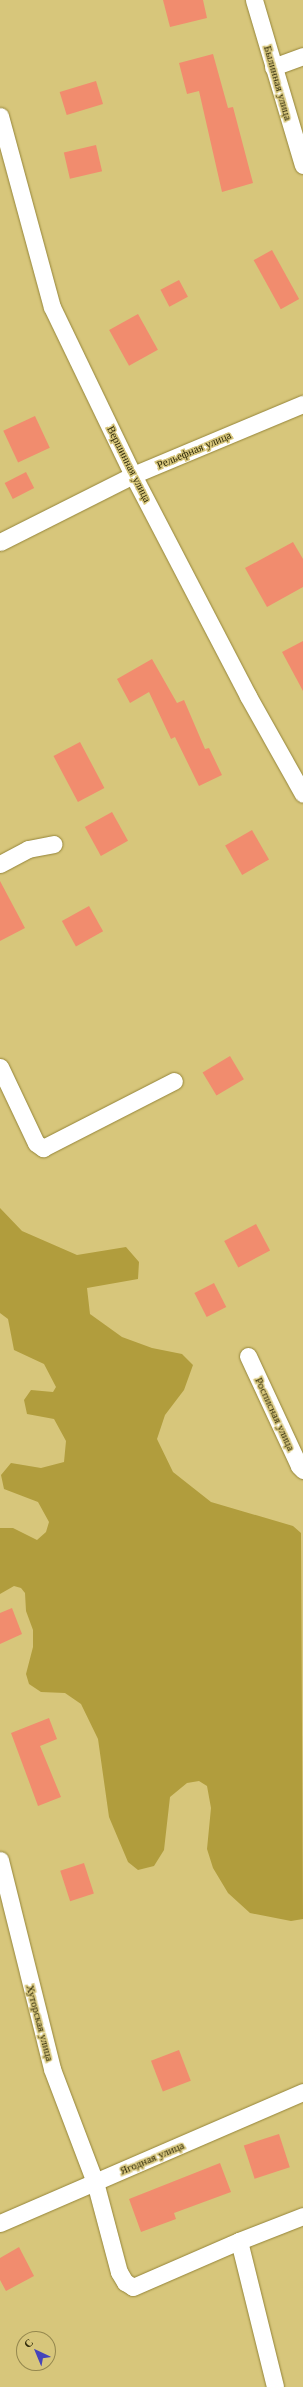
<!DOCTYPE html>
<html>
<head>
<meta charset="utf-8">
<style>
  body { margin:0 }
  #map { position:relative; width:303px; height:2387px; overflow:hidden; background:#d7c67b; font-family:"Libre Baskerville",serif }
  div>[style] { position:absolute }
  .green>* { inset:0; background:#b19d3d }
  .building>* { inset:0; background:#f18c6e; transform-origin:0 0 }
  .roads { filter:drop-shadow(0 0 1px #95853a) drop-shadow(0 0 1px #95853a) }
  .minor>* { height:17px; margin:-8.5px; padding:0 8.5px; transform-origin:8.5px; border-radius:8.5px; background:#fff }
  span { translate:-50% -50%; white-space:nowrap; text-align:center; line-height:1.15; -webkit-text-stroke:3px #d7c67b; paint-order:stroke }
  .street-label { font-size:11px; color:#312b0b }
  .north { position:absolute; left:16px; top:2331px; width:40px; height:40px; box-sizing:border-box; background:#d7c67b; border:1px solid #95884e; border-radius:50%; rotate:316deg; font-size:11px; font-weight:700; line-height:16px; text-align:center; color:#312b0b }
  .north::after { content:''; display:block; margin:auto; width:14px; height:18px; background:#4644ba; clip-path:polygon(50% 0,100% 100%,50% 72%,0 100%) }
</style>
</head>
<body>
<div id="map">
  <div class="green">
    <i style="clip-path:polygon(0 1208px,22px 1231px,77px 1255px,126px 1247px,139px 1262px,138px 1279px,87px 1288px,90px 1314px,122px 1337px,152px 1348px,182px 1354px,193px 1365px,184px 1390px,165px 1415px,157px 1439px,173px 1472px,211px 1502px,293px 1526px,301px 1533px,303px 1919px,291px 1921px,250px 1913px,228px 1893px,213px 1868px,207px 1849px,211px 1808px,207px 1786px,199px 1781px,187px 1783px,170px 1797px,164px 1850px,154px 1866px,138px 1870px,128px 1862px,109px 1817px,98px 1739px,81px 1704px,65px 1693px,41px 1692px,29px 1684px,26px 1674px,33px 1647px,33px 1630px,26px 1611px,25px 1593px,21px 1588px,14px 1586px,0 1594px,0 1528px,13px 1528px,37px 1540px,46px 1532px,49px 1522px,38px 1502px,4px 1489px,1px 1475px,11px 1463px,41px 1468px,64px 1462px,66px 1441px,54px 1419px,27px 1414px,24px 1400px,31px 1390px,53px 1392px,56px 1387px,44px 1364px,14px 1350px,8px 1319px,0 1313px)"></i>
  </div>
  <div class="building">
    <i style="clip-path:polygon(163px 0,203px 0,207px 18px,170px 27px)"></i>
    <i style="clip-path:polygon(213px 54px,228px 108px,233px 107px,253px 183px,222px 192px,199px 91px,187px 94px,179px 63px)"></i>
    <i style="left:96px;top:81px;width:24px;height:38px;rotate:73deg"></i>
    <i style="left:96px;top:145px;width:27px;height:33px;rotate:77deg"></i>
    <i style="left:272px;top:250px;width:56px;height:21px;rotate:61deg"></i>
    <i style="left:179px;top:280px;width:19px;height:21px;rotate:62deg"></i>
    <i style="left:138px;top:314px;width:41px;height:33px;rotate:61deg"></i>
    <i style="left:35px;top:416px;width:35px;height:35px;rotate:65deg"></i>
    <i style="left:26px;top:472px;width:18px;height:24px;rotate:63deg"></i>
    <i style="clip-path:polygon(293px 542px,303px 559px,303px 587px,267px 607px,245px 568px)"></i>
    <i style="clip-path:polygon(303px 641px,303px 691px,282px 652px)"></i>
    <i style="clip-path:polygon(152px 659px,177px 703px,184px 700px,205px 749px,209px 748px,222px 775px,199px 786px,175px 737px,171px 739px,149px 692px,130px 703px,117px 679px)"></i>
    <i style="left:80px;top:742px;width:52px;height:30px;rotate:62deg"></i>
    <i style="left:112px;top:812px;width:33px;height:31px;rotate:61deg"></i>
    <i style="left:252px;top:830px;width:34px;height:31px;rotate:60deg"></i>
    <i style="clip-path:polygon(0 881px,25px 928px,0 941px)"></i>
    <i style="left:89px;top:906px;width:29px;height:31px;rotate:61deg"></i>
    <i style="left:230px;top:1056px;width:27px;height:32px;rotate:59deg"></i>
    <i style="left:256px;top:1224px;width:30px;height:36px;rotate:62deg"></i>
    <i style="left:214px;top:1283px;width:27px;height:22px;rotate:63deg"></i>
    <i style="clip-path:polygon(12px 1608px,22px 1634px,0 1644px,0 1613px)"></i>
    <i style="clip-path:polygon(49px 1718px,57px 1739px,40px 1746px,61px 1797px,38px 1806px,11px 1733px)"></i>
    <i style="left:84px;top:1863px;width:32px;height:25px;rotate:72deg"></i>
    <i style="left:179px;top:2050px;width:33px;height:30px;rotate:69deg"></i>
    <i style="left:279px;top:2134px;width:35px;height:37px;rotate:72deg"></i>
    <i style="clip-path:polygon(220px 2163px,231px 2192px,174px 2213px,176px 2219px,141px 2232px,129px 2199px)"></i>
    <i style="clip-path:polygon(19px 2247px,34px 2276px,6px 2291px,0 2280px,0 2258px)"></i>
  </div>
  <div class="roads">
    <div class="minor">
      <i style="left:254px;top:0;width:172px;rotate:73.5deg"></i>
      <i style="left:273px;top:67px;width:32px;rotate:-20deg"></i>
      <i style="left:0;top:116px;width:198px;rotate:74.8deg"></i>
      <i style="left:52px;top:307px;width:187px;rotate:64.3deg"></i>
      <i style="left:133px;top:475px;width:249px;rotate:62.5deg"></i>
      <i style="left:248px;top:696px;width:112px;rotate:60.7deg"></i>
      <i style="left:0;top:542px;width:149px;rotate:-26.7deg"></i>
      <i style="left:133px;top:475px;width:184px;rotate:-22.7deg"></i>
      <i style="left:0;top:864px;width:32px;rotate:-28deg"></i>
      <i style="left:28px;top:849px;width:26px;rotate:-11deg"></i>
      <i style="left:0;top:1067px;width:84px;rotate:64.7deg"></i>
      <i style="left:36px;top:1143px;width:9px;rotate:36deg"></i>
      <i style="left:43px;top:1148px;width:147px;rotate:-27.1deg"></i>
      <i style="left:248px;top:1356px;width:121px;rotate:65.1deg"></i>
      <i style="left:299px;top:1466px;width:6px;rotate:45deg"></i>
      <i style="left:0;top:1860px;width:215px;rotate:76deg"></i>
      <i style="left:52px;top:2069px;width:121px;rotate:69.2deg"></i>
      <i style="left:95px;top:2182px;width:93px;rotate:75.1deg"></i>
      <i style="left:119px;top:2272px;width:12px;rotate:59deg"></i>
      <i style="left:125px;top:2282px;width:9px;rotate:32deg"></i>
      <i style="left:133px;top:2287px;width:116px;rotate:-23.5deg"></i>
      <i style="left:239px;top:2241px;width:150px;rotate:76.1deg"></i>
      <i style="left:0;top:2223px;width:330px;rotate:-23.4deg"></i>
      <i style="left:239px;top:2241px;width:69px;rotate:-21.3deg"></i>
    </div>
  </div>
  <div class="street-label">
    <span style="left:278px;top:83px;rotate:74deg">Былинная улица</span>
    <span style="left:194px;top:450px;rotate:-23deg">Рельефная улица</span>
    <span style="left:129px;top:464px;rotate:63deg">Вершинная улица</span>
    <span style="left:275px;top:1414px;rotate:65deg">Росписная улица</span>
    <span style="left:40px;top:2023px;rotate:75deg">Хуторская улица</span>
    <span style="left:152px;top:2158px;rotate:-23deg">Ягодная улица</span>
  </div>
  <div class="north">С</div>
</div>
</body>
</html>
